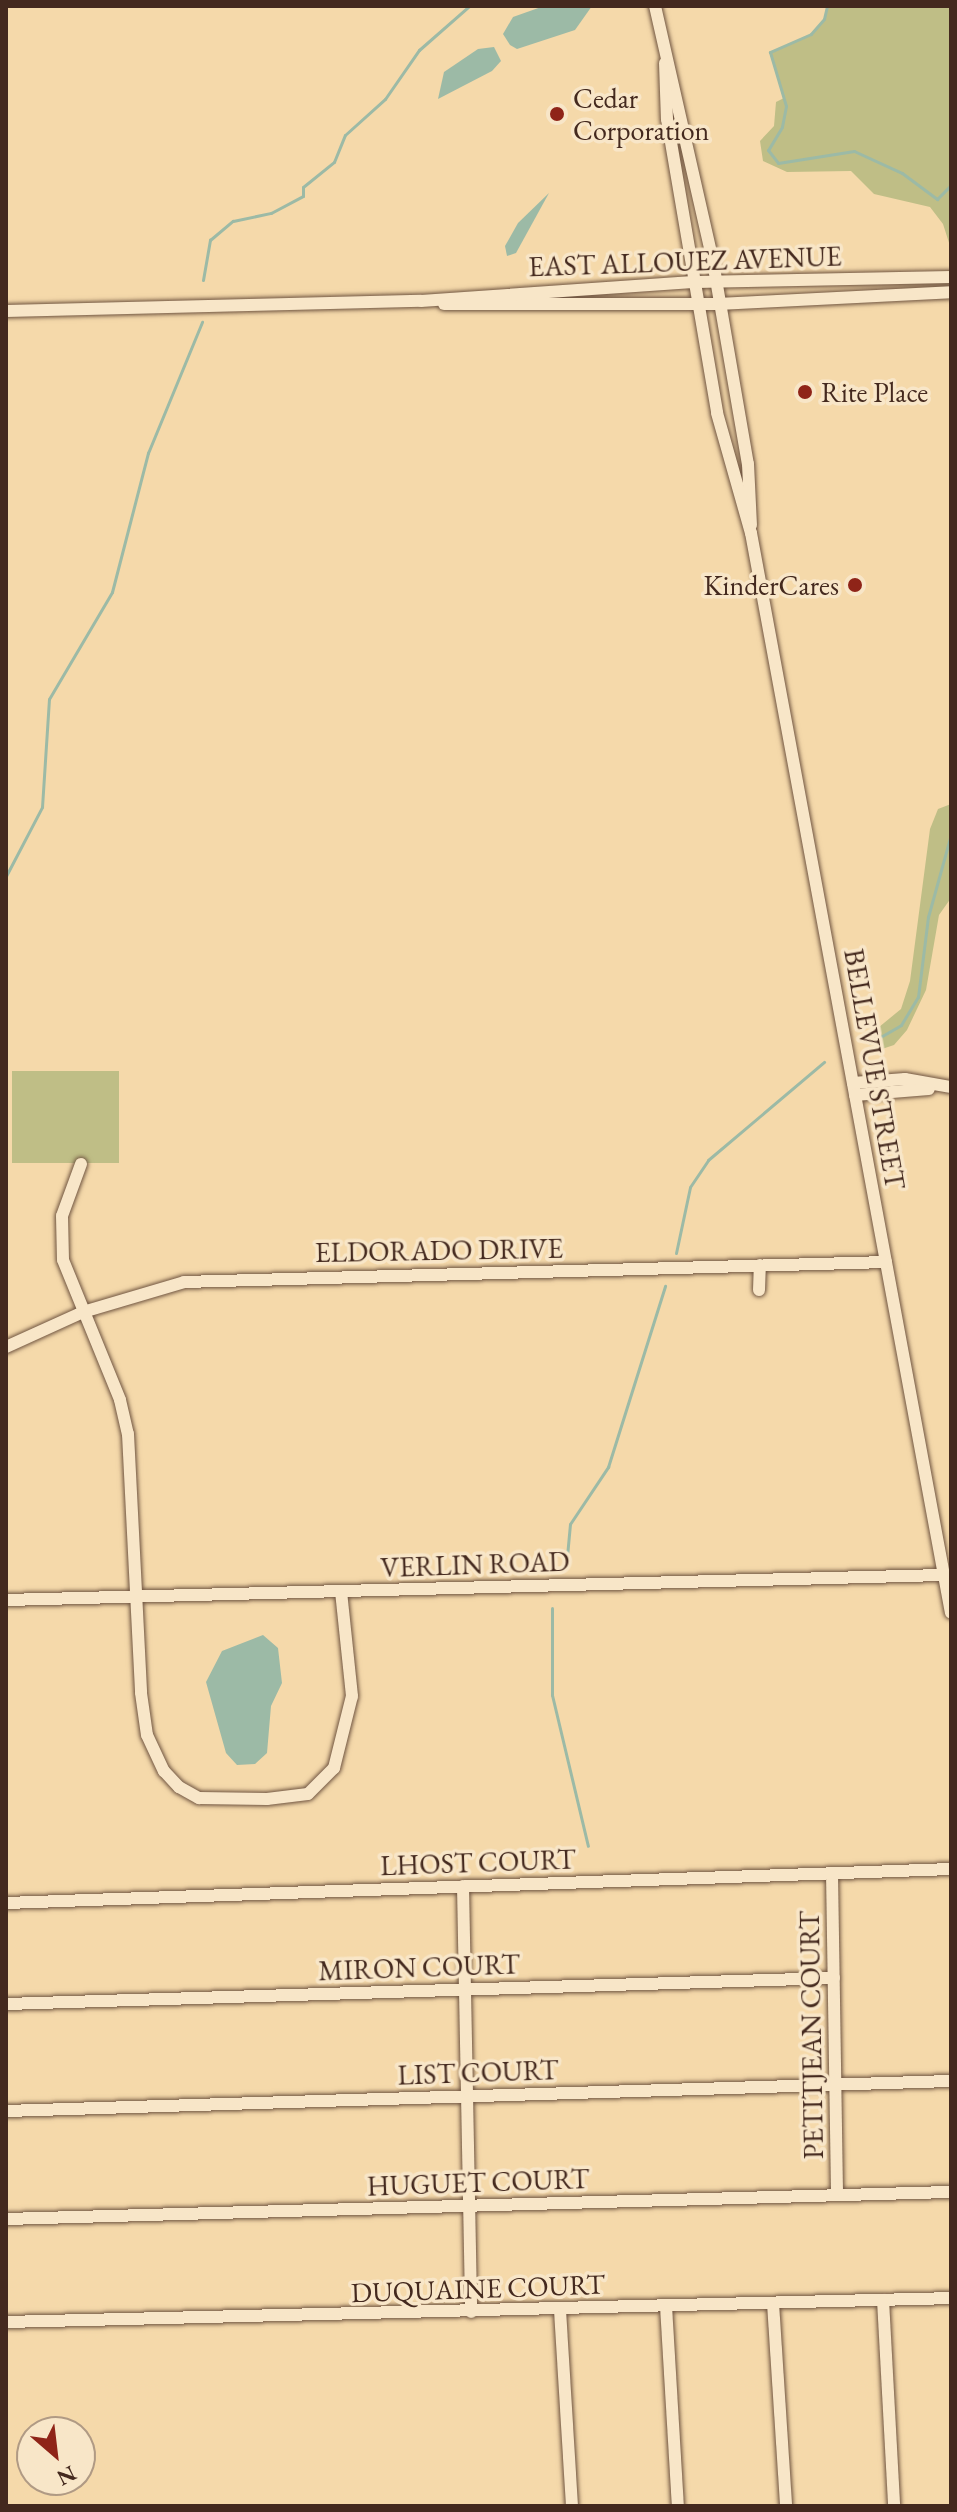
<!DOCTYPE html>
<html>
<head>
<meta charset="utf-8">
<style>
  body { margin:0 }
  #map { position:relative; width:957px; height:2512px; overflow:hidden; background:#f5d9aa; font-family:"EB Garamond",serif }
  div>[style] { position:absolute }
  .green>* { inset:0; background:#bfbe86; transform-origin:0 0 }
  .water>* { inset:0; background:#9cbaa6 }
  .stream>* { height:3px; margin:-1.5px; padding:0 1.5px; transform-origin:1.5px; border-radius:1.5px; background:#9cbaa6 }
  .roads { filter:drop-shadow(0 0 2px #705541) drop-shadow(0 0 2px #705541) }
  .minor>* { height:12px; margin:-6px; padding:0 6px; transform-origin:6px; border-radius:6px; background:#f8e6c8 }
  .dots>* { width:22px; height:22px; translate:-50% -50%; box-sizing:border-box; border:4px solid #f8e6c8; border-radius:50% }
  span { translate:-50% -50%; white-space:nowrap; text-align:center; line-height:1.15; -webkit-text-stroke:7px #f8e6c8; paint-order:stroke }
  .poi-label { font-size:28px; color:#44291e }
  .left { translate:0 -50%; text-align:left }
  .right { translate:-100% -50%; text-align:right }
  .street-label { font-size:28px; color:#44291e }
  .frame { position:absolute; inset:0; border:8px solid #44291e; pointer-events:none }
  .north { position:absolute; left:16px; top:2416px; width:80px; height:80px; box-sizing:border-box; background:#f8e6c8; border:2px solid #b09a84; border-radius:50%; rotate:152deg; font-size:22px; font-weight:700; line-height:32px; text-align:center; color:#44291e }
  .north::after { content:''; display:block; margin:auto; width:28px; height:36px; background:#8f2418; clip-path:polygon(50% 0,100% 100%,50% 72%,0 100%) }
</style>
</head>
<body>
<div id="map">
  <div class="green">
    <i style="clip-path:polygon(827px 6px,951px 6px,951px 249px,943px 224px,930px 207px,874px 194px,851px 171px,787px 172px,763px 161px,760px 141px,774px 126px,776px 102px,784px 98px,770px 52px,811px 34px,824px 19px)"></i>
    <i style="clip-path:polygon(951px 804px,951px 898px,939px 915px,926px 990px,907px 1030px,894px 1045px,876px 1051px,873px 1032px,901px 1009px,910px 981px,930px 829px,938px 809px)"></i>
    <i style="left:119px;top:1071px;width:92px;height:107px;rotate:90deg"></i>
  </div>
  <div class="water">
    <i style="clip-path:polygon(544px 6px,592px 6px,575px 30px,517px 49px,510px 45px,503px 34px,513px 17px)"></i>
    <i style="clip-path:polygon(494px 47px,501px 61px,492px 71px,438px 99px,444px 72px,478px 49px)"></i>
    <i style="clip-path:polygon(549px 193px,516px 253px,507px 256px,505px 246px,518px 223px)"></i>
    <i style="clip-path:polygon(263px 1635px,278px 1648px,282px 1683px,271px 1706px,267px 1753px,255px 1764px,237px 1765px,226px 1753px,206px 1682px,222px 1651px)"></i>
  </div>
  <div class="stream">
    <i style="left:827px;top:6px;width:13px;rotate:103deg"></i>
    <i style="left:824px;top:19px;width:20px;rotate:131deg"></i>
    <i style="left:811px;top:34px;width:45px;rotate:156.3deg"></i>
    <i style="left:770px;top:52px;width:56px;rotate:73.5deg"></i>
    <i style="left:786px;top:106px;width:21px;rotate:101deg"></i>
    <i style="left:782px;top:127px;width:27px;rotate:121deg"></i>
    <i style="left:768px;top:150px;width:16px;rotate:52deg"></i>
    <i style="left:778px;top:163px;width:77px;rotate:-9deg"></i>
    <i style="left:854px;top:151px;width:53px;rotate:24.6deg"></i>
    <i style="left:902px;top:173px;width:44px;rotate:36.6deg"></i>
    <i style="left:937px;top:199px;width:20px;rotate:-45deg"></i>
    <i style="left:203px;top:280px;width:41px;rotate:-80.1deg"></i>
    <i style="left:210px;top:240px;width:30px;rotate:-40deg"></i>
    <i style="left:233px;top:221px;width:39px;rotate:-12deg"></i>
    <i style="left:271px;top:213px;width:36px;rotate:-28deg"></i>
    <i style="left:303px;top:196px;width:9px;rotate:-90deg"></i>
    <i style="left:303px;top:187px;width:40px;rotate:-39deg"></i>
    <i style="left:334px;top:162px;width:29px;rotate:-68deg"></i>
    <i style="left:345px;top:135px;width:54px;rotate:-42deg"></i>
    <i style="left:385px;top:99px;width:60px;rotate:-55.2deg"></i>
    <i style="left:419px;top:50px;width:67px;rotate:-41.3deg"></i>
    <i style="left:6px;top:876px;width:78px;rotate:-62.4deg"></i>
    <i style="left:42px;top:807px;width:108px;rotate:-86.3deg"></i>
    <i style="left:49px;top:699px;width:124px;rotate:-59.5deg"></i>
    <i style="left:112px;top:592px;width:144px;rotate:-75.5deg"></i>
    <i style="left:148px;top:453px;width:142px;rotate:-67.6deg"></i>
    <i style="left:870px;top:1043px;width:36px;rotate:-30deg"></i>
    <i style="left:901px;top:1025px;width:33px;rotate:-59deg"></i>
    <i style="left:918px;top:997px;width:81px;rotate:-82.9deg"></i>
    <i style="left:928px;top:917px;width:86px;rotate:-74.5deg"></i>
    <i style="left:676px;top:1253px;width:67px;rotate:-78deg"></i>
    <i style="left:690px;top:1187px;width:32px;rotate:-56deg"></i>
    <i style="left:708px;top:1160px;width:152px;rotate:-40.2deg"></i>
    <i style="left:566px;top:1567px;width:43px;rotate:-84.7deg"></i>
    <i style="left:570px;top:1524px;width:69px;rotate:-56.3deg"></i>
    <i style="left:608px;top:1467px;width:190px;rotate:-72.5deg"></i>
    <i style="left:552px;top:1608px;width:87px;rotate:90deg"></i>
    <i style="left:552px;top:1695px;width:155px;rotate:76.6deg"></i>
  </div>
  <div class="roads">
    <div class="minor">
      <i style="left:655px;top:6px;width:262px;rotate:77.2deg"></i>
      <i style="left:713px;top:262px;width:205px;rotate:80.2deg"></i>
      <i style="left:748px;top:464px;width:61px;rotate:87.2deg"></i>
      <i style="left:665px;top:63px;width:56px;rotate:88deg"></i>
      <i style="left:667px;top:119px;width:298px;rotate:80.3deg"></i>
      <i style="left:717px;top:413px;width:125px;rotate:74.2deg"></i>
      <i style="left:751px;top:533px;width:1098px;rotate:79.51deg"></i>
      <i style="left:444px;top:304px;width:274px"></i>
      <i style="left:718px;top:304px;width:233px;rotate:-2.9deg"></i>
      <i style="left:6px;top:311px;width:415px;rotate:-1.4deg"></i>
      <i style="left:421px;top:301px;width:276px;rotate:-4deg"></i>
      <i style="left:696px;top:282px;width:255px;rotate:-1.1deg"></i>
      <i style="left:853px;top:1083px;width:52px;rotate:-4.4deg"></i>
      <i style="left:905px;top:1079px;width:47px;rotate:9.9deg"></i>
      <i style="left:855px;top:1095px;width:74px;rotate:-4.6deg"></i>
      <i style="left:81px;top:1164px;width:55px;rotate:110.1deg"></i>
      <i style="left:62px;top:1216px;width:44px;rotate:88.7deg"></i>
      <i style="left:63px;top:1260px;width:151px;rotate:67.8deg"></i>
      <i style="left:120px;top:1400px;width:35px;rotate:77deg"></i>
      <i style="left:128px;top:1434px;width:259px;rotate:87.1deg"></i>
      <i style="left:141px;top:1693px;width:42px;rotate:81.9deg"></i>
      <i style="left:147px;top:1735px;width:40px;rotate:65deg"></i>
      <i style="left:164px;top:1771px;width:22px;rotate:47deg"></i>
      <i style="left:179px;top:1787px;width:23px;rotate:29deg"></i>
      <i style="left:199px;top:1798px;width:68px;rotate:0.8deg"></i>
      <i style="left:267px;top:1799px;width:41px;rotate:-7deg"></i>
      <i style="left:308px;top:1794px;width:37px;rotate:-45deg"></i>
      <i style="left:334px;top:1768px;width:74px;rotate:-76deg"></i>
      <i style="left:352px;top:1696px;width:105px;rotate:-96deg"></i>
      <i style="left:759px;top:1290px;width:25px;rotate:-88deg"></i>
      <i style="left:6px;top:1347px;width:85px;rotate:-24.4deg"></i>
      <i style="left:83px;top:1312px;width:105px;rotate:-16.5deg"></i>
      <i style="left:184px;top:1282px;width:702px;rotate:-1.63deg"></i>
      <i style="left:6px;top:1600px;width:939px;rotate:-1.53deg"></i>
      <i style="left:832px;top:1873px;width:322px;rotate:89.1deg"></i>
      <i style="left:463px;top:1886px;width:426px;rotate:88.9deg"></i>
      <i style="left:6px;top:1903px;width:946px;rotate:-2.06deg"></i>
      <i style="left:6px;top:2004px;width:828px;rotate:-1.8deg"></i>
      <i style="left:6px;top:2111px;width:945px;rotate:-1.82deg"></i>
      <i style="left:6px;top:2219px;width:945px;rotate:-1.64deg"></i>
      <i style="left:883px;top:2300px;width:206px;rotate:86.9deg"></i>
      <i style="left:773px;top:2303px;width:203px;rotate:86.3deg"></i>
      <i style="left:666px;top:2306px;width:200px;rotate:86.6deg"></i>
      <i style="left:560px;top:2310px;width:196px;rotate:86.5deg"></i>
      <i style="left:6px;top:2322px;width:945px;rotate:-1.45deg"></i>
    </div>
  </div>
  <div class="dots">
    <i style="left:557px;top:114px;background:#8f2418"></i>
    <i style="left:805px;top:392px;background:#8f2418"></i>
    <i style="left:855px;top:585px;background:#8f2418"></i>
  </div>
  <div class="poi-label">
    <span class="left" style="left:573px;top:114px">Cedar<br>Corporation</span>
    <span class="left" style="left:821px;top:392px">Rite Place</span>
    <span class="right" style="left:839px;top:585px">KinderCares</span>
  </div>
  <div class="street-label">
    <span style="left:685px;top:261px;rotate:-2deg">EAST ALLOUEZ AVENUE</span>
    <span style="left:875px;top:1069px;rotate:80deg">BELLEVUE STREET</span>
    <span style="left:439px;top:1250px;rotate:-1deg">ELDORADO DRIVE</span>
    <span style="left:475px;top:1564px;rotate:-2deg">VERLIN ROAD</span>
    <span style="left:478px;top:1862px;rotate:-2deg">LHOST COURT</span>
    <span style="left:419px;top:1967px;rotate:-2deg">MIRON COURT</span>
    <span style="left:811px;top:2035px;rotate:-91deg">PETITJEAN COURT</span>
    <span style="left:478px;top:2072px;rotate:-2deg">LIST COURT</span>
    <span style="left:478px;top:2182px;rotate:-2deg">HUGUET COURT</span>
    <span style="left:478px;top:2288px;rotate:-2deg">DUQUAINE COURT</span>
  </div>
  <div class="frame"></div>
  <div class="north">N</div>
</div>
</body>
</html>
